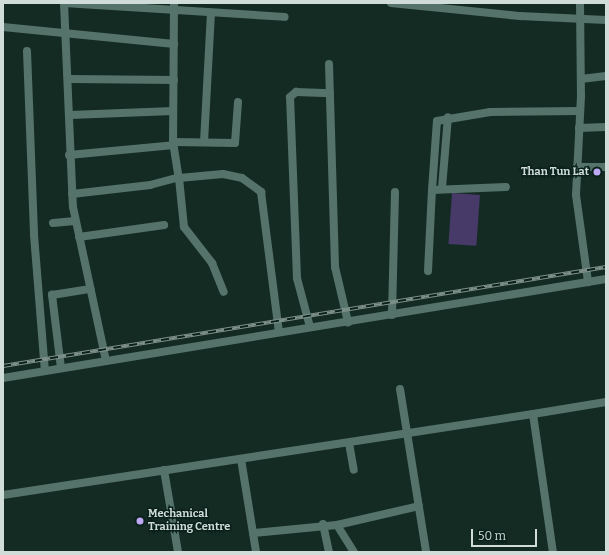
<!DOCTYPE html>
<html>
<head>
<meta charset="utf-8">
<style>
  body { margin:0 }
  #map { position:relative; width:609px; height:555px; overflow:hidden; background:#142b24; font-family:Bitter,serif }
  div>[style] { position:absolute }
  .green>* { inset:0; background:#473a68; transform-origin:0 0 }
  .street>* { height:8px; margin:-4px; padding:0 4px; transform-origin:4px; border-radius:4px; background:#55736a }
  .rail>* { height:4px; margin-top:-2px; transform-origin:0; background:repeating-linear-gradient(90deg,#0a211b 0 8px,#7f918b 0 16px); box-sizing:border-box; border-block:1px solid #7f918b }
  .dots>* { width:11px; height:11px; translate:-50% -50%; box-sizing:border-box; border:2px solid #0a211b; border-radius:50% }
  span { translate:-50% -50%; white-space:nowrap; text-align:center; line-height:1.15; -webkit-text-stroke:3px #0a211b; paint-order:stroke }
  .poi-label { font-size:11px; color:#cfdcd8; font-weight:700 }
  .right { translate:-100% -50%; text-align:right }
  .left { translate:0 -50%; text-align:left }
  .frame { position:absolute; inset:0; border:4px solid #cfdcd8; pointer-events:none }
  .scale { position:absolute; left:471px; top:529px; width:66px; height:18px; box-sizing:border-box; border:2px solid #cfdcd8; border-top:0; padding-left:5px; font-size:12px; line-height:14px; white-space:nowrap; color:#cfdcd8; -webkit-text-stroke:3px #0a211b; paint-order:stroke }
</style>
</head>
<body>
<div id="map">
  <div class="green">
    <i style="left:452px;top:193px;width:28px;height:51px;rotate:4deg"></i>
  </div>
  <div class="street">
    <i style="left:64px;top:3px;width:204px;rotate:87.5deg"></i>
    <i style="left:73px;top:207px;width:157px;rotate:77.9deg"></i>
    <i style="left:64px;top:3px;width:221px;rotate:3.6deg"></i>
    <i style="left:174px;top:3px;width:139px;rotate:90.4deg"></i>
    <i style="left:173px;top:142px;width:36px;rotate:81deg"></i>
    <i style="left:179px;top:178px;width:44px;rotate:-5.2deg"></i>
    <i style="left:223px;top:174px;width:19px;rotate:12deg"></i>
    <i style="left:242px;top:178px;width:24px;rotate:36deg"></i>
    <i style="left:261px;top:192px;width:141px;rotate:82.7deg"></i>
    <i style="left:391px;top:3px;width:130px;rotate:5.8deg"></i>
    <i style="left:520px;top:16px;width:86px;rotate:2.7deg"></i>
    <i style="left:580px;top:3px;width:93px;rotate:89.4deg"></i>
    <i style="left:581px;top:96px;width:99px;rotate:92.9deg"></i>
    <i style="left:576px;top:195px;width:88px;rotate:82.1deg"></i>
    <i style="left:3px;top:27px;width:172px;rotate:5.7deg"></i>
    <i style="left:27px;top:51px;width:184px;rotate:87.8deg"></i>
    <i style="left:34px;top:235px;width:136px;rotate:85.4deg"></i>
    <i style="left:329px;top:64px;width:203px;rotate:88.3deg"></i>
    <i style="left:335px;top:267px;width:57px;rotate:76.7deg"></i>
    <i style="left:70px;top:79px;width:104px;rotate:0.6deg"></i>
    <i style="left:581px;top:79px;width:25px;rotate:-7deg"></i>
    <i style="left:70px;top:115px;width:103px;rotate:-2.2deg"></i>
    <i style="left:579px;top:128px;width:27px;rotate:-2deg"></i>
    <i style="left:173px;top:142px;width:62px;rotate:0.9deg"></i>
    <i style="left:235px;top:143px;width:41px;rotate:-85.8deg"></i>
    <i style="left:204px;top:142px;width:128px;rotate:-86.9deg"></i>
    <i style="left:69px;top:155px;width:105px;rotate:-5.4deg"></i>
    <i style="left:576px;top:167px;width:30px"></i>
    <i style="left:179px;top:178px;width:49px;rotate:84.2deg"></i>
    <i style="left:184px;top:227px;width:46px;rotate:52.1deg"></i>
    <i style="left:212px;top:263px;width:31px;rotate:68deg"></i>
    <i style="left:442px;top:188px;width:71px;rotate:-85.2deg"></i>
    <i style="left:432px;top:190px;width:69px;rotate:-85.9deg"></i>
    <i style="left:437px;top:121px;width:54px;rotate:-9.6deg"></i>
    <i style="left:490px;top:112px;width:90px;rotate:-0.6deg"></i>
    <i style="left:72px;top:194px;width:79px;rotate:-6.6deg"></i>
    <i style="left:150px;top:185px;width:28px;rotate:-15deg"></i>
    <i style="left:53px;top:223px;width:22px;rotate:-5deg"></i>
    <i style="left:79px;top:237px;width:86px;rotate:-8deg"></i>
    <i style="left:428px;top:271px;width:81px;rotate:-87.2deg"></i>
    <i style="left:432px;top:190px;width:74px;rotate:-2.3deg"></i>
    <i style="left:392px;top:315px;width:123px;rotate:-88.6deg"></i>
    <i style="left:310px;top:327px;width:51px;rotate:-104.9deg"></i>
    <i style="left:297px;top:278px;width:181px;rotate:-92.2deg"></i>
    <i style="left:290px;top:97px;width:8px;rotate:-40deg"></i>
    <i style="left:296px;top:92px;width:34px;rotate:2deg"></i>
    <i style="left:61px;top:368px;width:74px;rotate:-97deg"></i>
    <i style="left:52px;top:295px;width:39px;rotate:-9deg"></i>
    <i style="left:3px;top:378px;width:611px;rotate:-9.32deg"></i>
    <i style="left:400px;top:389px;width:165px;rotate:80.9deg"></i>
    <i style="left:533px;top:414px;width:74px;rotate:-9.3deg"></i>
    <i style="left:349px;top:443px;width:27px;rotate:80deg"></i>
    <i style="left:241px;top:459px;width:94px;rotate:80.8deg"></i>
    <i style="left:164px;top:470px;width:83px;rotate:80.3deg"></i>
    <i style="left:3px;top:495px;width:536px;rotate:-8.69deg"></i>
    <i style="left:533px;top:414px;width:139px;rotate:81.8deg"></i>
    <i style="left:323px;top:524px;width:29px;rotate:78deg"></i>
    <i style="left:337px;top:525px;width:32px;rotate:58deg"></i>
    <i style="left:253px;top:533px;width:84px;rotate:-5.4deg"></i>
    <i style="left:337px;top:525px;width:84px;rotate:-13deg"></i>
  </div>
  <div class="rail">
    <i style="left:3px;top:366px;width:611px;rotate:-9.32deg"></i>
  </div>
  <div class="dots">
    <i style="left:597px;top:172px;background:#bda9f5"></i>
    <i style="left:140px;top:521px;background:#bda9f5"></i>
  </div>
  <div class="poi-label">
    <span class="right" style="left:589px;top:172px">Than Tun Lat</span>
    <span class="left" style="left:148px;top:521px">Mechanical<br>Training Centre</span>
  </div>
  <div class="frame"></div>
  <div class="scale">50 m</div>
</div>
</body>
</html>
